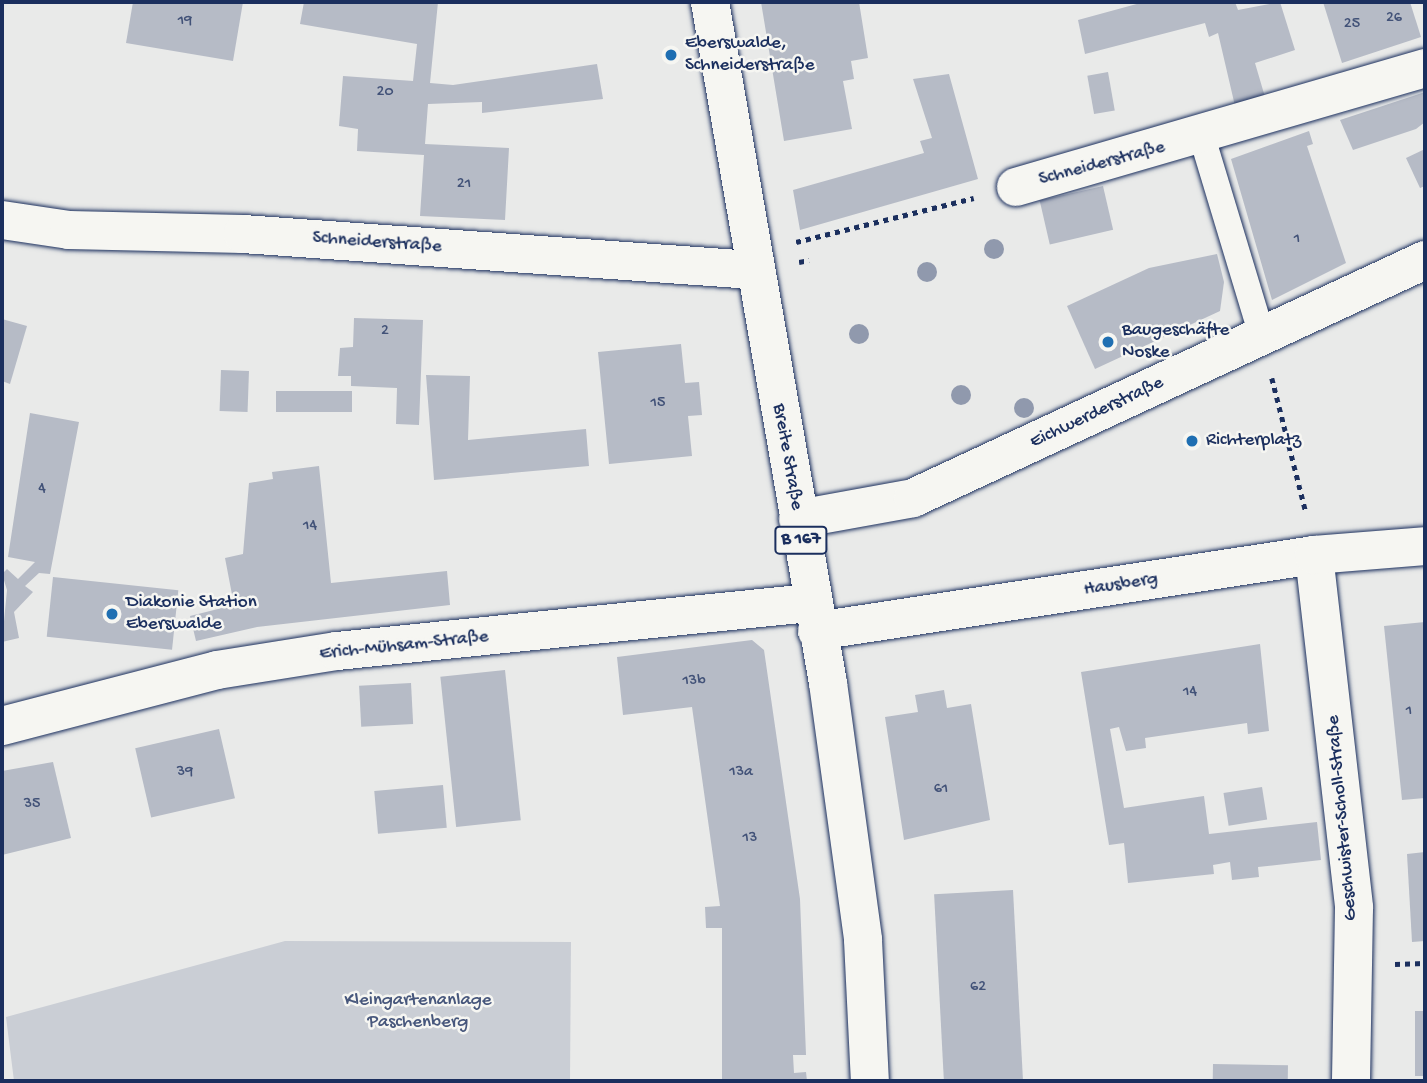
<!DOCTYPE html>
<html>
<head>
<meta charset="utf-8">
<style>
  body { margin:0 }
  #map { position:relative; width:1427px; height:1083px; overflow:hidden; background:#e9eae9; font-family:"Gochi Hand",sans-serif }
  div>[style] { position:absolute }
  .green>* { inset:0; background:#caced5 }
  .building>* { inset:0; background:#b6bbc6; transform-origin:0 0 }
  .path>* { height:4.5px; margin-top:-2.25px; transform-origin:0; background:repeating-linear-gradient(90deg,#1b2f5e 0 5px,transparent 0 10px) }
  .roads { filter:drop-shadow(0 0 2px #1b2f5e) drop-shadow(0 0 2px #1b2f5e) }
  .lane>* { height:26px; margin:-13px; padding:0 13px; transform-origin:13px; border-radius:13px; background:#f6f6f2 }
  .street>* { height:38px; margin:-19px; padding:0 19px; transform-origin:19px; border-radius:19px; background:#f6f6f2 }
  .primary>* { height:38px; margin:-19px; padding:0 19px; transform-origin:19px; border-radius:19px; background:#f6f6f2 }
  .trees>* { width:20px; height:20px; margin:-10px; border-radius:50%; background:#9099ad }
  .dots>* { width:19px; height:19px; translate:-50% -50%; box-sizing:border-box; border:4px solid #f6f6f2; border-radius:50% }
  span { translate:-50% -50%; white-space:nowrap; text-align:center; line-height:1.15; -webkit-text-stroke:5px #f6f6f2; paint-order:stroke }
  .number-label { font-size:16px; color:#425278 }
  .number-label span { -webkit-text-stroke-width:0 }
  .shield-label span { padding:2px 5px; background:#f6f6f2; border:2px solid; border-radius:5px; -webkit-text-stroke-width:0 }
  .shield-label { font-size:18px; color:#1b2f5e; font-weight:700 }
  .poi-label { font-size:19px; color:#1b2f5e }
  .left { translate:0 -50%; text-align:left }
  .street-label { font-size:19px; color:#1b2f5e }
  .park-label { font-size:19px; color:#47577c }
  .frame { position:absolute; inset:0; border:4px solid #1b2f5e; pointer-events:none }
</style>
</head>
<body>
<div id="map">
  <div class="green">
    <i style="clip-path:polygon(285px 941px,571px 942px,570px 1081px,14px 1081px,6px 1017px)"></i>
  </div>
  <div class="building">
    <i style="clip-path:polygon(133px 2px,243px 2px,233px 61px,126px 43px)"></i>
    <i style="clip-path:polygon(304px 2px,438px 2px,430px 83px,453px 85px,597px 64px,603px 99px,482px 113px,482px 102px,428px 104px,425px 144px,509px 148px,505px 220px,420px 216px,424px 155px,357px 151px,358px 129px,339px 126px,343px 76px,413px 81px,417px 44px,300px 24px)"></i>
    <i style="clip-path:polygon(761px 2px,859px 2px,868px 58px,851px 61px,854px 79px,843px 81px,852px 129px,784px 141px)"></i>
    <i style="clip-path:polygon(1144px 2px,1235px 2px,1238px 10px,1280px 2px,1295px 50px,1255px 63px,1265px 97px,1235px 106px,1218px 33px,1209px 37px,1205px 23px,1085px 54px,1078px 20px)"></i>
    <i style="clip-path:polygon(1323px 2px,1410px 2px,1421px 37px,1342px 63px)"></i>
    <i style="left:1108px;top:72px;width:39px;height:21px;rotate:80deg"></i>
    <i style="clip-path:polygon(949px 74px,978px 179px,800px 230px,793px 190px,924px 153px,920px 141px,932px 138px,913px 79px)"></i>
    <i style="clip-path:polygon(1425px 92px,1425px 122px,1416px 129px,1353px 150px,1340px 120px)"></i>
    <i style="clip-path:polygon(1309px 131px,1313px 144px,1307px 146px,1346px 263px,1272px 300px,1231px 159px)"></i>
    <i style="clip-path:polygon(1425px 149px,1425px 186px,1420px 188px,1406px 158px)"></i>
    <i style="left:1103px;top:186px;width:45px;height:65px;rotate:77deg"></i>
    <i style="clip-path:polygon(1217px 254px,1224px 282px,1220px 311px,1095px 369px,1067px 306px,1149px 268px)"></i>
    <i style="clip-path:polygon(354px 318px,423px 320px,419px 425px,396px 424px,397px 388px,351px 386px,351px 376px,338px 376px,340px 348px,353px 347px)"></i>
    <i style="clip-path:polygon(2px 319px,27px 326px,10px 384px,2px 381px)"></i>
    <i style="clip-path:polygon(681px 344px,685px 383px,699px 382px,702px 415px,688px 416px,692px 456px,609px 464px,598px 352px)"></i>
    <i style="left:221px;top:370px;width:28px;height:41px;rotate:2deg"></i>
    <i style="clip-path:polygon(426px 375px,470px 376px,468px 440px,586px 429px,589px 466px,434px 480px)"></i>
    <i style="left:352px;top:391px;width:21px;height:76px;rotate:90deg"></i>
    <i style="clip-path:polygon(30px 413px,79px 422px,50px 574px,39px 573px,25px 586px,33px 592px,14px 612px,19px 638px,2px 642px,7px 590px,2px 574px,7px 569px,18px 579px,35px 562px,8px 557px)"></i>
    <i style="clip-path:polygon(319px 466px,331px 583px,447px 571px,450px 605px,257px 627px,196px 641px,190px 616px,234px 605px,225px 558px,243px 554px,249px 483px,273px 479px,272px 472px)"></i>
    <i style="left:53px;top:577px;width:126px;height:60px;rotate:6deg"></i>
    <i style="clip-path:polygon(1425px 622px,1425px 798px,1402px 800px,1384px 626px)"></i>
    <i style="clip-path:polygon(752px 640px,764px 650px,800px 899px,806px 1055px,793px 1055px,794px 1073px,806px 1072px,807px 1081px,722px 1081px,722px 928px,706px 928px,705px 907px,720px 906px,692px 707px,623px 715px,617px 657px)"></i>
    <i style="clip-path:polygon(1260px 644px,1269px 731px,1248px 734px,1247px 723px,1145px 738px,1146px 748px,1126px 751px,1119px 727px,1110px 729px,1124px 808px,1204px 796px,1209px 834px,1317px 822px,1321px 860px,1258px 867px,1259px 877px,1232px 880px,1230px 862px,1213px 865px,1214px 874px,1128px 883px,1124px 843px,1109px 845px,1081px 672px)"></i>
    <i style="left:505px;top:670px;width:151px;height:65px;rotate:84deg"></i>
    <i style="left:411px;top:683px;width:41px;height:52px;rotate:87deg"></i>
    <i style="clip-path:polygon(944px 690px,947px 708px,971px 704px,990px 820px,904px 840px,885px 717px,918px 712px,915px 695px)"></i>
    <i style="left:219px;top:729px;width:71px;height:86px;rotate:77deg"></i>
    <i style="clip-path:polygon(53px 762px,71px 838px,2px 855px,2px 771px)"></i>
    <i style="left:443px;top:785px;width:43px;height:69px;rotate:85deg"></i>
    <i style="left:1262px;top:787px;width:33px;height:39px;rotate:81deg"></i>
    <i style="clip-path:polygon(1425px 852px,1425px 941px,1412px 942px,1407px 854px)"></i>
    <i style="left:1013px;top:890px;width:191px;height:79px;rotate:87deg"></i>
    <i style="left:1415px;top:1011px;width:10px;height:65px"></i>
    <i style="left:1213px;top:1064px;width:75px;height:17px;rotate:1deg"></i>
  </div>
  <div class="path">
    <i style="left:796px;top:242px;width:183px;rotate:-13.9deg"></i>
    <i style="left:799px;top:262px;width:10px;rotate:-11deg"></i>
    <i style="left:1272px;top:378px;width:138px;rotate:75.8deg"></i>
    <i style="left:1395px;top:964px;width:30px;rotate:-2deg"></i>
  </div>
  <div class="roads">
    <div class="lane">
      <i style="left:1202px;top:137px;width:208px;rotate:73.2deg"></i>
    </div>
    <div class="street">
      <i style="left:1016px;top:187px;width:426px;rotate:-16.2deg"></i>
      <i style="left:2px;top:220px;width:68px;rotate:8.5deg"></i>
      <i style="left:69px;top:230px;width:174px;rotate:1.3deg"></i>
      <i style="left:243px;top:234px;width:511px;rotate:4.04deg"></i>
      <i style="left:798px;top:519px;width:117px;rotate:-10.3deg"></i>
      <i style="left:913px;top:498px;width:565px;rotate:-24.93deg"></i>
      <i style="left:1314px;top:555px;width:355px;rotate:83.5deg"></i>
      <i style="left:1354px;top:908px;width:173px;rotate:91deg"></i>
      <i style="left:817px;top:631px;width:503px;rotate:-8.69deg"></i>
      <i style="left:1314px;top:555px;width:111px;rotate:-4.6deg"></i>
      <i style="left:2px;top:726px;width:222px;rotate:-14.6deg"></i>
      <i style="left:217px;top:670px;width:121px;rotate:-9deg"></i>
      <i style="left:337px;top:651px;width:477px;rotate:-5.8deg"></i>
    </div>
    <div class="primary">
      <i style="left:710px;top:2px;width:691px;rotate:80.17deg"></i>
      <i style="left:828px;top:683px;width:259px;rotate:82.2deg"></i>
      <i style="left:863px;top:940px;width:141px;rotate:87.2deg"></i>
    </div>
  </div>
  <div class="trees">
    <i style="left:994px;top:249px"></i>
    <i style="left:927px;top:272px"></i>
    <i style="left:859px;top:334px"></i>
    <i style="left:961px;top:395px"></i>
    <i style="left:1024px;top:408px"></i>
  </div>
  <div class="dots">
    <i style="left:671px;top:55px;background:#1f6fb2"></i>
    <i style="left:1108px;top:342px;background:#1f6fb2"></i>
    <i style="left:1192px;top:441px;background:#1f6fb2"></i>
    <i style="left:112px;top:614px;background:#1f6fb2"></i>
  </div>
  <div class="number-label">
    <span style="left:1394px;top:19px">26</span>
    <span style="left:185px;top:22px">19</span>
    <span style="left:1352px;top:25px">25</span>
    <span style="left:385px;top:93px">20</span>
    <span style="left:464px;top:185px">21</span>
    <span style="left:1297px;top:240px">1</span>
    <span style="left:385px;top:332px">2</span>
    <span style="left:658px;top:404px">15</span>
    <span style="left:42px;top:490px">4</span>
    <span style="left:310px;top:527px">14</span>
    <span style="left:694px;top:682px">13b</span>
    <span style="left:1190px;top:693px">14</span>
    <span style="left:1409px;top:712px">1</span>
    <span style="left:185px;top:773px">39</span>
    <span style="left:741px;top:773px">13a</span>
    <span style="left:941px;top:790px">61</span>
    <span style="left:32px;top:805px">35</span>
    <span style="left:750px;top:839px">13</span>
    <span style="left:978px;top:988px">62</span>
  </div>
  <div class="shield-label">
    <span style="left:801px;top:540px">B 167</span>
  </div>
  <div class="poi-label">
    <span class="left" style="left:685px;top:55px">Eberswalde,<br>Schneiderstraße</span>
    <span class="left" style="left:1122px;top:342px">Baugeschäfte<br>Noske</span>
    <span class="left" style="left:1206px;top:441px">Richterplatz</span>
    <span class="left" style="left:126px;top:614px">Diakonie Station<br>Eberswalde</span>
  </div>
  <div class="street-label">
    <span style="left:1102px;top:164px;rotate:-15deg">Schneiderstraße</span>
    <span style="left:377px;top:243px;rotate:4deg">Schneiderstraße</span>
    <span style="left:1097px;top:413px;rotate:-25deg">Eichwerderstraße</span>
    <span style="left:787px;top:457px;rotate:80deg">Breite Straße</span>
    <span style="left:1121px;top:585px;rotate:-9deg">Hausberg</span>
    <span style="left:404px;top:646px;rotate:-6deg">Erich-Mühsam-Straße</span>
    <span style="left:1343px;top:818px;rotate:-95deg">Geschwister-Scholl-Straße</span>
  </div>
  <div class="park-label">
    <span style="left:418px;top:1012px">Kleingartenanlage<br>Paschenberg</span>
  </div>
  <div class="frame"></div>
</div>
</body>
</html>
